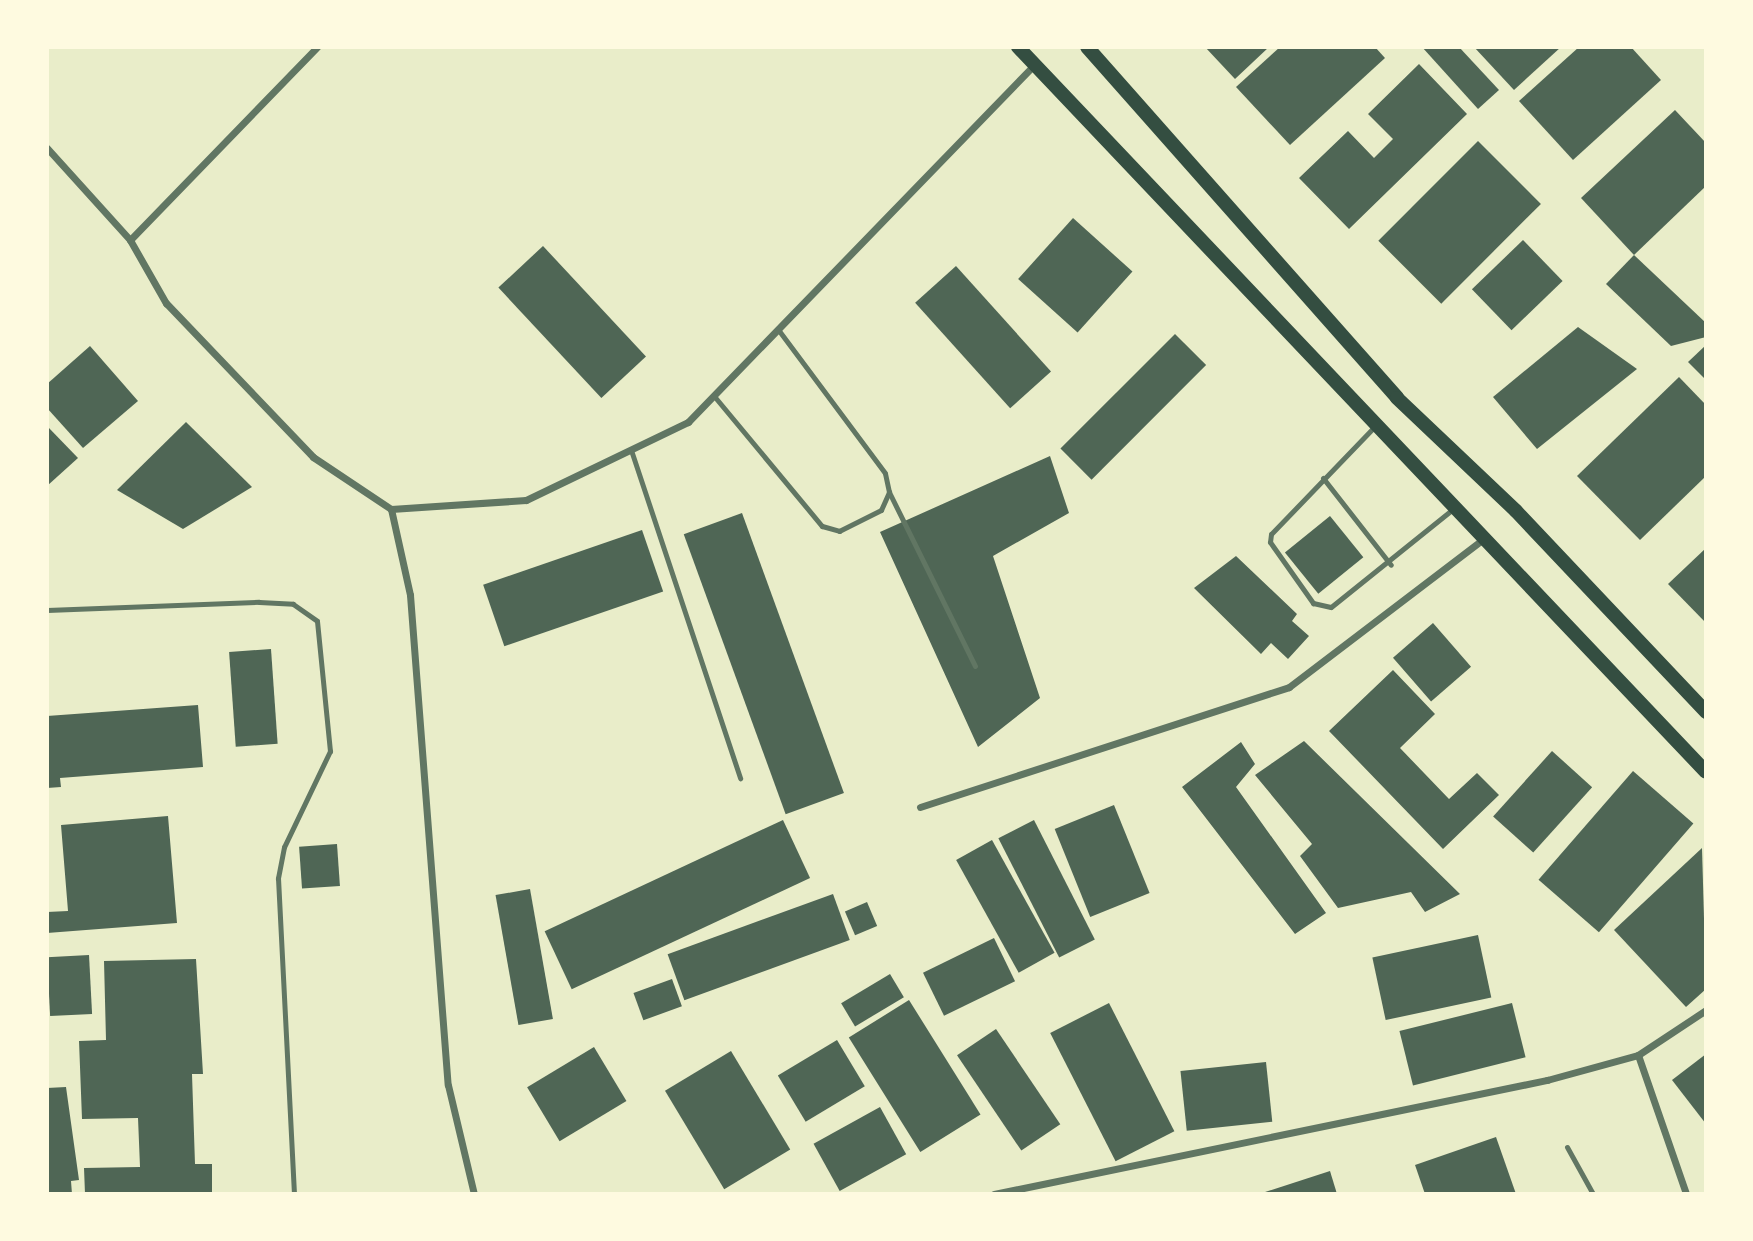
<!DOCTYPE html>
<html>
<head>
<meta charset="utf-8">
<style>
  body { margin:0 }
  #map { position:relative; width:1753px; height:1241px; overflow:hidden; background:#e9edc9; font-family:Raleway,sans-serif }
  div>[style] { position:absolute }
  .building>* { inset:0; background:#4f6655; transform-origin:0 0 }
  .service>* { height:5px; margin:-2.5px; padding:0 2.5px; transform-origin:2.5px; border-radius:2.5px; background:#617663 }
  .minor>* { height:7px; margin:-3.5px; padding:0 3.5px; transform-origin:3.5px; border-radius:3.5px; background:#617663 }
  .secondary>* { height:14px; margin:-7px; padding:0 7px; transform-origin:7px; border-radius:7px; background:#344e41 }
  span { translate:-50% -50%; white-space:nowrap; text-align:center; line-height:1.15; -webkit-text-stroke:7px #fefae0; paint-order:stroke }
  .frame { position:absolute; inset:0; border:49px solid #fefae0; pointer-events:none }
</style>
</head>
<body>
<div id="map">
  <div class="building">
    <i style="clip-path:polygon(1205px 47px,1269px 47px,1235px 79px)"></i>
    <i style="clip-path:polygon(1280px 47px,1375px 47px,1385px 58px,1290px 145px,1236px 87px)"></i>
    <i style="clip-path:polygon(1422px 47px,1459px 47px,1499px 90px,1478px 109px)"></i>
    <i style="clip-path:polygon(1474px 47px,1561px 47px,1514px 90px)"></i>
    <i style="clip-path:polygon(1579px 47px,1631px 47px,1661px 80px,1573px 160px,1519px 101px)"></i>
    <i style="clip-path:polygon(1419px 64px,1467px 114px,1349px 229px,1299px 178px,1348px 131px,1374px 158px,1393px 139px,1368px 114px)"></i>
    <i style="clip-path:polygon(1675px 110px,1706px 143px,1706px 186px,1634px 255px,1581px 198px)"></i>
    <i style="left:1478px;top:141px;width:89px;height:141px;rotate:45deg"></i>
    <i style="left:1073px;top:218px;width:80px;height:82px;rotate:42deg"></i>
    <i style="left:1523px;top:240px;width:57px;height:71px;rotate:46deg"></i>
    <i style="left:543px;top:246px;width:151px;height:61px;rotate:47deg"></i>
    <i style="clip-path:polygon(1634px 255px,1706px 323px,1706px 337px,1671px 346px,1606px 284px)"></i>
    <i style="left:956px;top:266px;width:142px;height:55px;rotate:48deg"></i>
    <i style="clip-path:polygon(1578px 327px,1637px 369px,1537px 449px,1493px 397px)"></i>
    <i style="left:1175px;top:334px;width:44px;height:162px;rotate:45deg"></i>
    <i style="clip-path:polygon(1706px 345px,1706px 380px,1688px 362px)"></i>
    <i style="clip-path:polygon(90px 346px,138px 401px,83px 448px,47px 408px,47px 384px)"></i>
    <i style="clip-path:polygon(1679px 377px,1706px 405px,1706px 476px,1640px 540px,1577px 476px)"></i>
    <i style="clip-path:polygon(186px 422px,252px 487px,183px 529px,117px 490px)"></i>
    <i style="clip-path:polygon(47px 426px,78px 458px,47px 486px)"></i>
    <i style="clip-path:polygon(1050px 456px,1069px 513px,993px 556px,1040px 698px,978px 747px,880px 532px)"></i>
    <i style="left:742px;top:513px;width:298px;height:62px;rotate:70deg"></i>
    <i style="left:1330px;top:516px;width:53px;height:58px;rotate:51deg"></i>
    <i style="left:642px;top:530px;width:65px;height:168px;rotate:71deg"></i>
    <i style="clip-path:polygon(1706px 548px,1706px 623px,1668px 584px)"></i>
    <i style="clip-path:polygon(1236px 556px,1297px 614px,1292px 621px,1309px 636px,1288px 659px,1271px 643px,1261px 654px,1194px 588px)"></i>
    <i style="left:1433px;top:623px;width:58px;height:53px;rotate:49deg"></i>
    <i style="left:271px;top:649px;width:95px;height:42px;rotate:86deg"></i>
    <i style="clip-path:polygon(1393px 670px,1435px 714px,1400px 748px,1449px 799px,1477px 773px,1499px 795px,1443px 849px,1329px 731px)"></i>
    <i style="clip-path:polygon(198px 705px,203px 767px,60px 778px,61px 787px,47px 788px,47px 716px)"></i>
    <i style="clip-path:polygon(1304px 741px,1460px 894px,1425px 912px,1411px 892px,1338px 908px,1300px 856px,1312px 844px,1255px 775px)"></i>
    <i style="clip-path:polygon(1241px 742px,1255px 764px,1236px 787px,1326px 913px,1295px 934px,1182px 787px)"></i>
    <i style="left:1552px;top:751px;width:54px;height:88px;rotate:42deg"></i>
    <i style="left:1633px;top:771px;width:80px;height:144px;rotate:41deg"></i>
    <i style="left:1114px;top:805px;width:95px;height:64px;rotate:68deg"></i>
    <i style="clip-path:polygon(168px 816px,177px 923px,47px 933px,47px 912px,68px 911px,61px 825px)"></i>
    <i style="left:783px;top:820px;width:64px;height:263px;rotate:65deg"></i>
    <i style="left:1034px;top:820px;width:134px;height:40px;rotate:63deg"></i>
    <i style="left:992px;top:840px;width:129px;height:41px;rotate:61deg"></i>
    <i style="left:337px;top:844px;width:42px;height:38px;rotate:86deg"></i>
    <i style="clip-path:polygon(1702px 848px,1706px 989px,1686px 1007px,1614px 930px)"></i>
    <i style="left:530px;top:889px;width:132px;height:35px;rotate:80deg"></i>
    <i style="left:833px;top:894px;width:49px;height:176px;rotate:70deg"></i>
    <i style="left:867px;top:902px;width:26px;height:24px;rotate:67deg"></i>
    <i style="left:1478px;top:935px;width:64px;height:108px;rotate:78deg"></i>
    <i style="left:994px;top:938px;width:48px;height:79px;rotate:64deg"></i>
    <i style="left:89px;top:955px;width:59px;height:42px;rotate:87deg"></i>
    <i style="clip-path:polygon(196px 959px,203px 1074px,192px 1074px,195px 1164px,212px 1164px,212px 1194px,85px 1194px,84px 1168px,140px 1167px,138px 1118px,82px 1119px,79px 1041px,106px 1040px,104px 961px)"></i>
    <i style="left:890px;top:974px;width:27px;height:57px;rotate:59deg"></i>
    <i style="left:672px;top:979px;width:29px;height:41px;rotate:70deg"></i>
    <i style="left:909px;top:1000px;width:135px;height:71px;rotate:58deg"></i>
    <i style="left:1109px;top:1003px;width:144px;height:66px;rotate:63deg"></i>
    <i style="left:1512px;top:1003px;width:56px;height:116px;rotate:76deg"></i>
    <i style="left:996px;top:1029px;width:115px;height:47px;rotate:56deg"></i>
    <i style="left:837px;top:1040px;width:54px;height:69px;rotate:59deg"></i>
    <i style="left:594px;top:1047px;width:63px;height:78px;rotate:59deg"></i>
    <i style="left:731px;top:1051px;width:115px;height:77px;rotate:59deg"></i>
    <i style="clip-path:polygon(1706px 1054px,1706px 1124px,1672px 1080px)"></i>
    <i style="left:1266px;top:1062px;width:60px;height:86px;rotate:84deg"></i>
    <i style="clip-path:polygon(66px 1087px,79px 1180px,71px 1181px,72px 1194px,47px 1194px,47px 1088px)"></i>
    <i style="left:880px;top:1107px;width:54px;height:76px;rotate:61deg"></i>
    <i style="clip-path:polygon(1496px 1137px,1516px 1194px,1425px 1194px,1415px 1165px)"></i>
    <i style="clip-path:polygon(1330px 1171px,1337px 1194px,1262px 1194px,1262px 1193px)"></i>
  </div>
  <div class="service">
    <i style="left:714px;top:396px;width:169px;rotate:50.3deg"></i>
    <i style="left:822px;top:526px;width:18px;rotate:16deg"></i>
    <i style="left:839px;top:531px;width:47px;rotate:-26.6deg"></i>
    <i style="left:881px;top:510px;width:20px;rotate:-66deg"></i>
    <i style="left:889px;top:492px;width:19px;rotate:-102deg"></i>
    <i style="left:885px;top:473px;width:177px;rotate:-126.7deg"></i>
    <i style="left:1376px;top:425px;width:151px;rotate:133.9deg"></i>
    <i style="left:1271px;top:534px;width:8px;rotate:97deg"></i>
    <i style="left:1270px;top:542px;width:75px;rotate:54.8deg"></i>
    <i style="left:1313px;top:603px;width:18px;rotate:13deg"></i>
    <i style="left:1331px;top:607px;width:156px;rotate:-38.8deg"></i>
    <i style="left:631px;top:450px;width:346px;rotate:71.6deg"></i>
    <i style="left:1323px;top:478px;width:110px;rotate:52deg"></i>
    <i style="left:889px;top:492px;width:194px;rotate:63.7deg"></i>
    <i style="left:47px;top:610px;width:212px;rotate:-2.2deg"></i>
    <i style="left:259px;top:602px;width:34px;rotate:3deg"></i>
    <i style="left:293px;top:604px;width:29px;rotate:35deg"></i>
    <i style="left:317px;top:621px;width:131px;rotate:84.3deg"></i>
    <i style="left:330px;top:751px;width:106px;rotate:115.6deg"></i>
    <i style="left:284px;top:847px;width:32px;rotate:101deg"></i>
    <i style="left:278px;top:878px;width:316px;rotate:87.1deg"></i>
    <i style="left:1567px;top:1147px;width:54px;rotate:61deg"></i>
  </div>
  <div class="minor">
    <i style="left:47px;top:148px;width:124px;rotate:47.9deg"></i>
    <i style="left:130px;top:240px;width:73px;rotate:60.3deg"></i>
    <i style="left:166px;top:303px;width:213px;rotate:46.3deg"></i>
    <i style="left:313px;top:457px;width:94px;rotate:33.7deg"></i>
    <i style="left:130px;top:240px;width:269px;rotate:-45.9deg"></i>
    <i style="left:391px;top:509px;width:135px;rotate:-3.8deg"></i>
    <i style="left:526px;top:500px;width:180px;rotate:-25.7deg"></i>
    <i style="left:688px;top:422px;width:497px;rotate:-45.9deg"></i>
    <i style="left:391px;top:509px;width:88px;rotate:77.5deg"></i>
    <i style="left:410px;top:595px;width:491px;rotate:85.6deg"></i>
    <i style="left:448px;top:1085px;width:112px;rotate:76.6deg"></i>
    <i style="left:920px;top:807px;width:388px;rotate:-18deg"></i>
    <i style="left:1289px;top:687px;width:243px;rotate:-37.3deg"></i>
    <i style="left:1638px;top:1055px;width:147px;rotate:70.9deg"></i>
    <i style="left:994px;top:1194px;width:565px;rotate:-11.65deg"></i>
    <i style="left:1547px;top:1080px;width:94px;rotate:-15.4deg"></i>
    <i style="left:1638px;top:1055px;width:82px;rotate:-33.5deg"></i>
  </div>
  <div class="secondary">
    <i style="left:1018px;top:47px;width:999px;rotate:46.5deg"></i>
    <i style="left:1087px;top:47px;width:468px;rotate:48.5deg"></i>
    <i style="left:1397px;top:398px;width:164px;rotate:43.5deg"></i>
    <i style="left:1516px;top:511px;width:277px;rotate:46.6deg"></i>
  </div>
  <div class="frame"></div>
</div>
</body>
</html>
